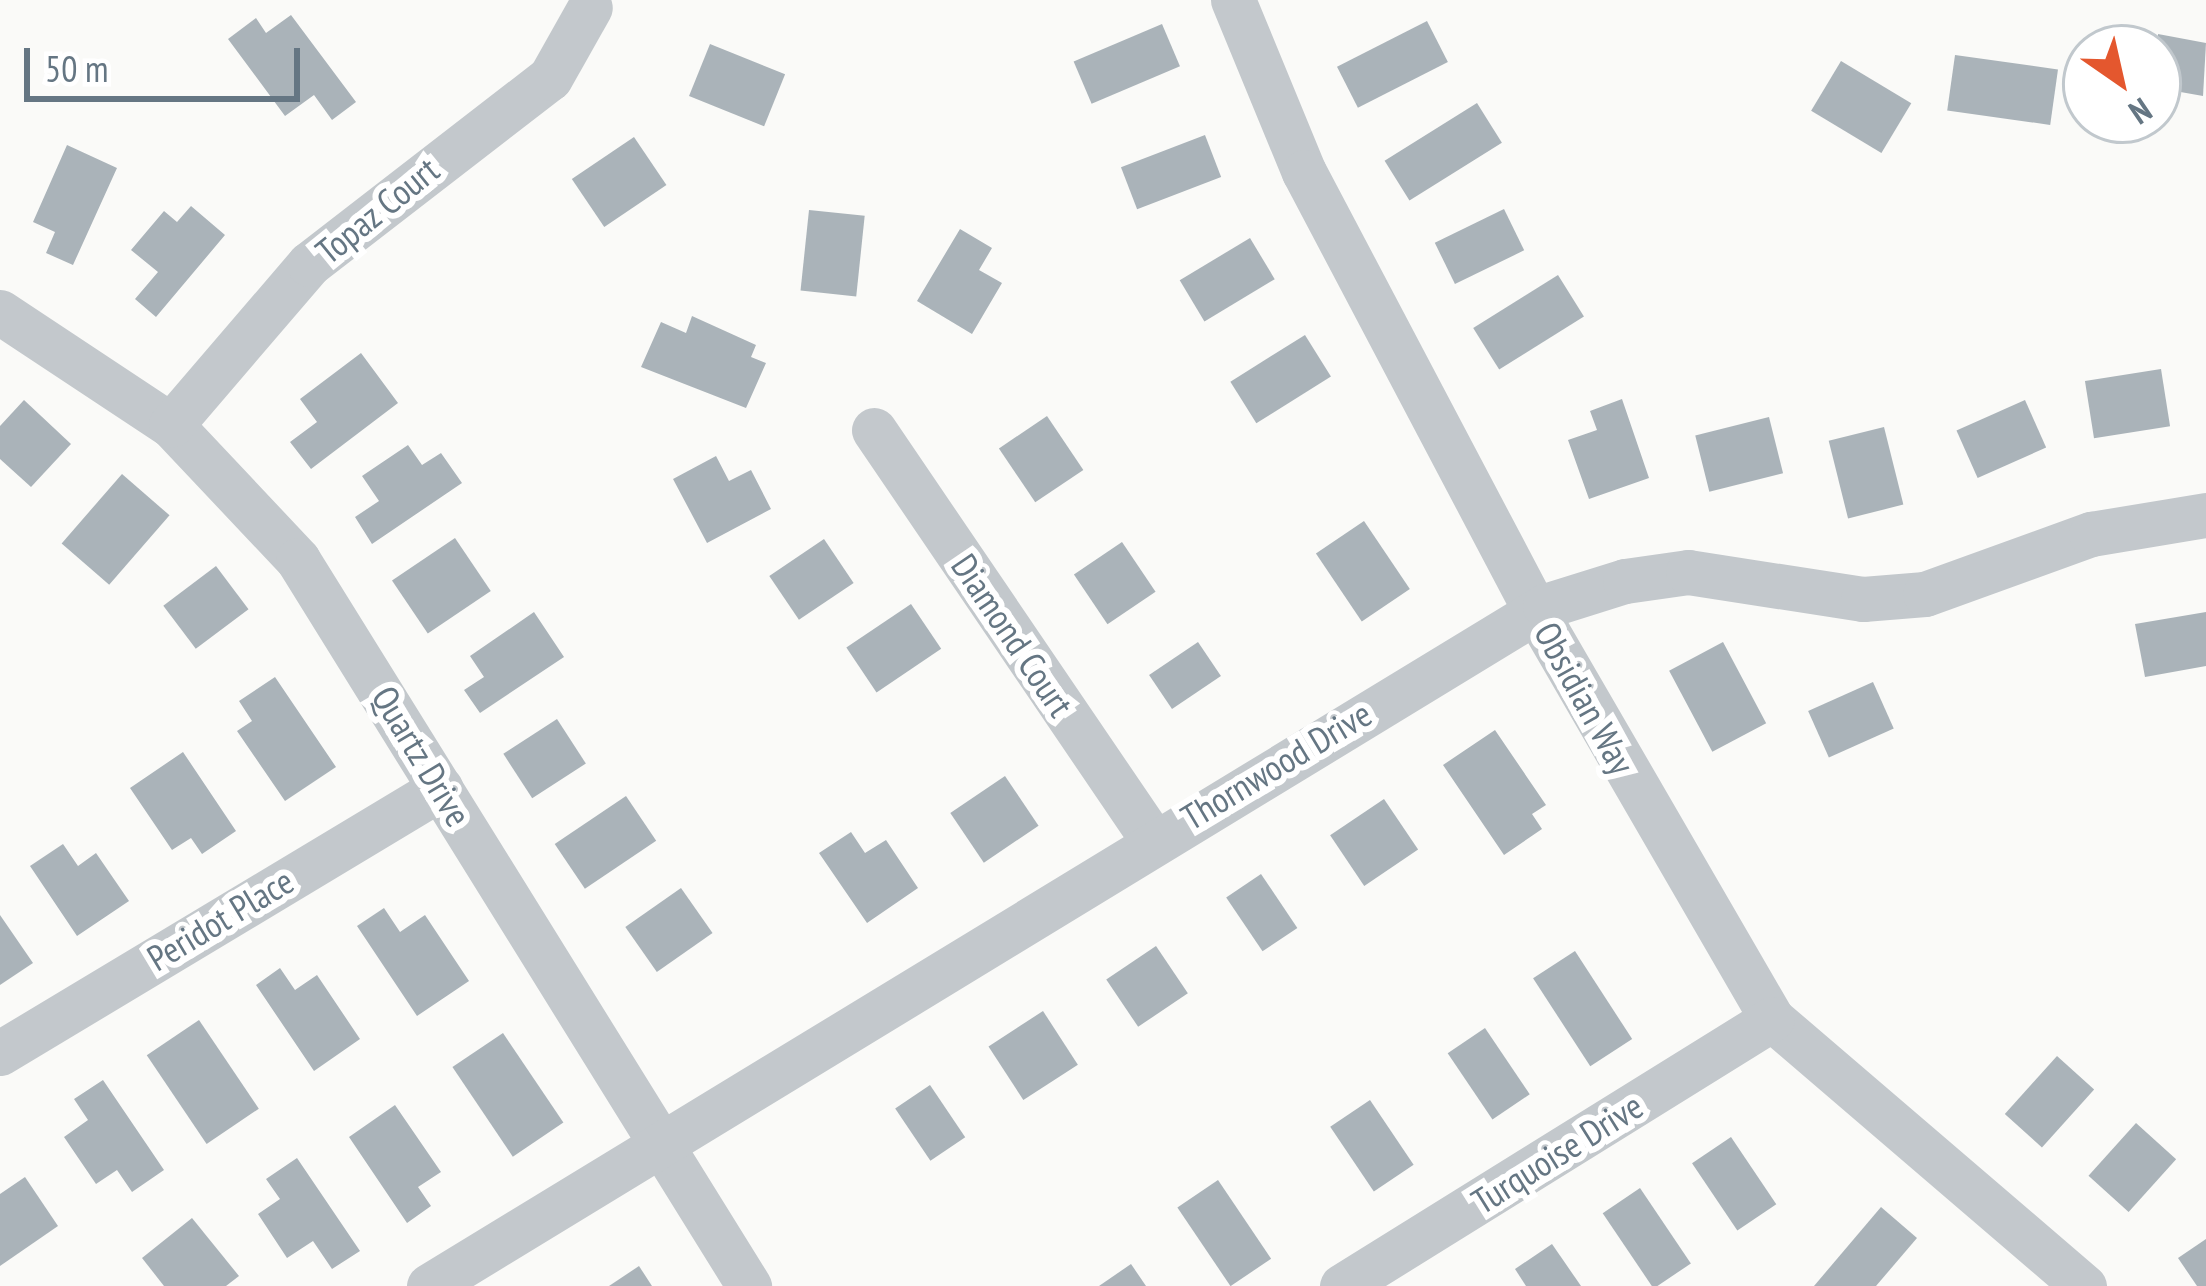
<!DOCTYPE html>
<html>
<head>
<meta charset="utf-8">
<style>
  body { margin:0 }
  #map { position:relative; width:2206px; height:1286px; overflow:hidden; background:#fafaf8; font-family:"PT Sans Narrow",sans-serif }
  div>[style] { position:absolute }
  .building>* { inset:0; background:#aab3b9; transform-origin:0 0 }
  .minor>* { height:45px; margin:-22.5px; padding:0 22.5px; transform-origin:22.5px; border-radius:22.5px; background:#c3c8cc }
  span { translate:-50% -50%; white-space:nowrap; text-align:center; line-height:1.15; -webkit-text-stroke:12px #fff; paint-order:stroke }
  .street-label { font-size:36px; color:#657683 }
  .north { position:absolute; left:2062px; top:24px; width:120px; height:120px; box-sizing:border-box; background:#fff; border:3px solid #c1c8cd; border-radius:50%; rotate:146deg; font-size:33px; font-weight:700; line-height:48px; text-align:center; color:#657683 }
  .north::after { content:''; display:block; margin:auto; width:42px; height:54px; background:#e4572e; clip-path:polygon(50% 0,100% 100%,50% 72%,0 100%) }
  .scale { position:absolute; left:24px; top:48px; width:276px; height:54px; box-sizing:border-box; border:6px solid #657683; border-top:0; padding-left:15px; font-size:36px; line-height:42px; white-space:nowrap; color:#657683; -webkit-text-stroke:9px #fff; paint-order:stroke }
</style>
</head>
<body>
<div id="map">
  <div class="building">
    <i style="clip-path:polygon(291px 15px,356px 102px,332px 120px,314px 95px,285px 116px,228px 39px,256px 18px,266px 33px)"></i>
    <i style="left:1427px;top:21px;width:46px;height:101px;rotate:63deg"></i>
    <i style="left:1162px;top:24px;width:46px;height:96px;rotate:67deg"></i>
    <i style="clip-path:polygon(2158px 34px,2206px 43px,2203px 96px,2158px 88px)"></i>
    <i style="left:710px;top:44px;width:81px;height:56px;rotate:22deg"></i>
    <i style="left:1955px;top:55px;width:104px;height:56px;rotate:8deg"></i>
    <i style="left:1841px;top:61px;width:82px;height:58px;rotate:31deg"></i>
    <i style="left:1477px;top:103px;width:47px;height:109px;rotate:58deg"></i>
    <i style="left:1205px;top:135px;width:45px;height:90px;rotate:69deg"></i>
    <i style="left:634px;top:137px;width:58px;height:75px;rotate:56deg"></i>
    <i style="clip-path:polygon(67px 145px,117px 168px,73px 265px,46px 253px,55px 232px,33px 222px)"></i>
    <i style="clip-path:polygon(191px 206px,225px 235px,156px 317px,135px 299px,158px 272px,131px 250px,164px 211px,177px 222px)"></i>
    <i style="left:1504px;top:209px;width:46px;height:77px;rotate:64deg"></i>
    <i style="left:809px;top:210px;width:56px;height:81px;rotate:6deg"></i>
    <i style="clip-path:polygon(960px 229px,992px 248px,979px 270px,1002px 283px,972px 334px,917px 301px)"></i>
    <i style="left:1250px;top:238px;width:48px;height:82px;rotate:59deg"></i>
    <i style="left:1558px;top:275px;width:49px;height:100px;rotate:58deg"></i>
    <i style="clip-path:polygon(692px 316px,756px 345px,751px 357px,766px 363px,746px 408px,641px 367px,661px 322px,686px 333px)"></i>
    <i style="left:1305px;top:335px;width:49px;height:88px;rotate:58deg"></i>
    <i style="clip-path:polygon(361px 353px,398px 403px,311px 469px,290px 442px,317px 422px,300px 399px)"></i>
    <i style="left:2161px;top:369px;width:58px;height:77px;rotate:81deg"></i>
    <i style="clip-path:polygon(1622px 399px,1649px 478px,1589px 499px,1568px 440px,1597px 430px,1590px 411px)"></i>
    <i style="clip-path:polygon(24px 400px,71px 444px,31px 487px,0 459px,0 426px)"></i>
    <i style="left:2025px;top:400px;width:52px;height:75px;rotate:66deg"></i>
    <i style="left:1047px;top:416px;width:65px;height:58px;rotate:56deg"></i>
    <i style="left:1769px;top:417px;width:58px;height:76px;rotate:76deg"></i>
    <i style="left:1884px;top:427px;width:80px;height:57px;rotate:76deg"></i>
    <i style="clip-path:polygon(408px 445px,422px 465px,441px 453px,462px 483px,372px 544px,355px 517px,379px 501px,362px 476px)"></i>
    <i style="clip-path:polygon(716px 456px,729px 481px,751px 470px,771px 509px,707px 543px,673px 479px)"></i>
    <i style="left:122px;top:474px;width:63px;height:92px;rotate:41deg"></i>
    <i style="left:1364px;top:521px;width:82px;height:58px;rotate:56deg"></i>
    <i style="left:455px;top:538px;width:64px;height:76px;rotate:56deg"></i>
    <i style="left:824px;top:539px;width:53px;height:66px;rotate:56deg"></i>
    <i style="left:1122px;top:542px;width:60px;height:58px;rotate:56deg"></i>
    <i style="left:216px;top:566px;width:54px;height:66px;rotate:53deg"></i>
    <i style="left:911px;top:604px;width:54px;height:78px;rotate:56deg"></i>
    <i style="clip-path:polygon(534px 612px,564px 657px,480px 713px,464px 690px,484px 677px,470px 656px)"></i>
    <i style="clip-path:polygon(2206px 612px,2206px 666px,2145px 677px,2135px 624px)"></i>
    <i style="left:1198px;top:642px;width:41px;height:59px;rotate:56deg"></i>
    <i style="left:1723px;top:642px;width:92px;height:61px;rotate:62deg"></i>
    <i style="clip-path:polygon(275px 677px,336px 767px,285px 801px,237px 731px,252px 721px,239px 701px)"></i>
    <i style="left:1873px;top:682px;width:51px;height:71px;rotate:66deg"></i>
    <i style="left:557px;top:719px;width:53px;height:64px;rotate:57deg"></i>
    <i style="clip-path:polygon(1495px 730px,1546px 805px,1532px 814px,1542px 829px,1504px 855px,1443px 765px)"></i>
    <i style="clip-path:polygon(183px 752px,236px 831px,202px 854px,191px 838px,172px 850px,130px 788px)"></i>
    <i style="left:1005px;top:776px;width:60px;height:66px;rotate:56deg"></i>
    <i style="left:626px;top:796px;width:54px;height:86px;rotate:56deg"></i>
    <i style="left:1384px;top:799px;width:61px;height:65px;rotate:56deg"></i>
    <i style="clip-path:polygon(851px 832px,865px 853px,886px 840px,918px 888px,867px 923px,819px 853px)"></i>
    <i style="clip-path:polygon(63px 844px,78px 866px,96px 853px,129px 901px,77px 936px,30px 866px)"></i>
    <i style="left:1261px;top:874px;width:65px;height:42px;rotate:56deg"></i>
    <i style="left:681px;top:888px;width:55px;height:68px;rotate:55deg"></i>
    <i style="clip-path:polygon(384px 908px,400px 932px,425px 915px,469px 981px,417px 1016px,357px 926px)"></i>
    <i style="clip-path:polygon(0 915px,33px 963px,0 985px)"></i>
    <i style="left:1156px;top:946px;width:57px;height:60px;rotate:56deg"></i>
    <i style="left:1575px;top:951px;width:105px;height:50px;rotate:57deg"></i>
    <i style="clip-path:polygon(280px 968px,295px 990px,317px 975px,360px 1039px,314px 1071px,256px 985px)"></i>
    <i style="left:1043px;top:1011px;width:64px;height:65px;rotate:57deg"></i>
    <i style="left:199px;top:1020px;width:107px;height:63px;rotate:56deg"></i>
    <i style="left:1485px;top:1028px;width:80px;height:45px;rotate:56deg"></i>
    <i style="left:503px;top:1033px;width:108px;height:61px;rotate:56deg"></i>
    <i style="left:2057px;top:1056px;width:50px;height:78px;rotate:42deg"></i>
    <i style="clip-path:polygon(103px 1080px,164px 1170px,132px 1192px,117px 1170px,96px 1184px,64px 1137px,88px 1120px,74px 1099px)"></i>
    <i style="left:930px;top:1085px;width:63px;height:42px;rotate:56deg"></i>
    <i style="left:1370px;top:1100px;width:78px;height:48px;rotate:56deg"></i>
    <i style="clip-path:polygon(395px 1105px,441px 1172px,418px 1187px,431px 1206px,407px 1223px,349px 1137px)"></i>
    <i style="left:2136px;top:1123px;width:54px;height:71px;rotate:42deg"></i>
    <i style="left:1731px;top:1137px;width:81px;height:47px;rotate:56deg"></i>
    <i style="clip-path:polygon(297px 1158px,360px 1251px,332px 1269px,313px 1241px,287px 1258px,258px 1214px,280px 1199px,266px 1179px)"></i>
    <i style="clip-path:polygon(25px 1177px,58px 1226px,0 1266px,0 1194px)"></i>
    <i style="left:1218px;top:1180px;width:95px;height:49px;rotate:56deg"></i>
    <i style="left:1640px;top:1188px;width:91px;height:45px;rotate:56deg"></i>
    <i style="clip-path:polygon(1881px 1207px,1917px 1238px,1876px 1286px,1814px 1286px)"></i>
    <i style="clip-path:polygon(192px 1218px,239px 1276px,226px 1286px,164px 1286px,142px 1258px)"></i>
    <i style="clip-path:polygon(2206px 1239px,2206px 1286px,2197px 1286px,2178px 1258px)"></i>
    <i style="clip-path:polygon(1552px 1244px,1581px 1286px,1526px 1286px,1515px 1269px)"></i>
    <i style="clip-path:polygon(1131px 1264px,1146px 1286px,1099px 1286px)"></i>
    <i style="clip-path:polygon(639px 1266px,652px 1286px,609px 1286px)"></i>
  </div>
  <div class="minor">
    <i style="left:1233px;top:0;width:186px;rotate:67.6deg"></i>
    <i style="left:1304px;top:172px;width:497px;rotate:62.2deg"></i>
    <i style="left:1536px;top:612px;width:470px;rotate:59.9deg"></i>
    <i style="left:1772px;top:1019px;width:411px;rotate:40.6deg"></i>
    <i style="left:0;top:312px;width:205px;rotate:33.5deg"></i>
    <i style="left:171px;top:425px;width:185px;rotate:46.7deg"></i>
    <i style="left:298px;top:560px;width:855px;rotate:58.15deg"></i>
    <i style="left:171px;top:425px;width:212px;rotate:-49.4deg"></i>
    <i style="left:309px;top:264px;width:304px;rotate:-37.7deg"></i>
    <i style="left:550px;top:78px;width:81px;rotate:-60.6deg"></i>
    <i style="left:874px;top:430px;width:496px;rotate:55.8deg"></i>
    <i style="left:0;top:1053px;width:514px;rotate:-31deg"></i>
    <i style="left:429px;top:1286px;width:1307px;rotate:-31.35deg"></i>
    <i style="left:1545px;top:606px;width:84px;rotate:-17.4deg"></i>
    <i style="left:1625px;top:581px;width:64px;rotate:-8.1deg"></i>
    <i style="left:1688px;top:572px;width:177px;rotate:8.8deg"></i>
    <i style="left:1863px;top:599px;width:62px;rotate:-4.6deg"></i>
    <i style="left:1925px;top:594px;width:177px;rotate:-19.9deg"></i>
    <i style="left:2091px;top:534px;width:117px;rotate:-9.4deg"></i>
    <i style="left:1342px;top:1286px;width:506px;rotate:-31.84deg"></i>
  </div>
  <div class="street-label">
    <span style="left:377px;top:210px;rotate:-39deg">Topaz Court</span>
    <span style="left:1013px;top:635px;rotate:56deg">Diamond Court</span>
    <span style="left:1585px;top:698px;rotate:61deg">Obsidian Way</span>
    <span style="left:422px;top:756px;rotate:59deg">Quartz Drive</span>
    <span style="left:1276px;top:765px;rotate:-31deg">Thornwood Drive</span>
    <span style="left:220px;top:919px;rotate:-31deg">Peridot Place</span>
    <span style="left:1557px;top:1153px;rotate:-32deg">Turquoise Drive</span>
  </div>
  <div class="north">N</div>
  <div class="scale">50 m</div>
</div>
</body>
</html>
